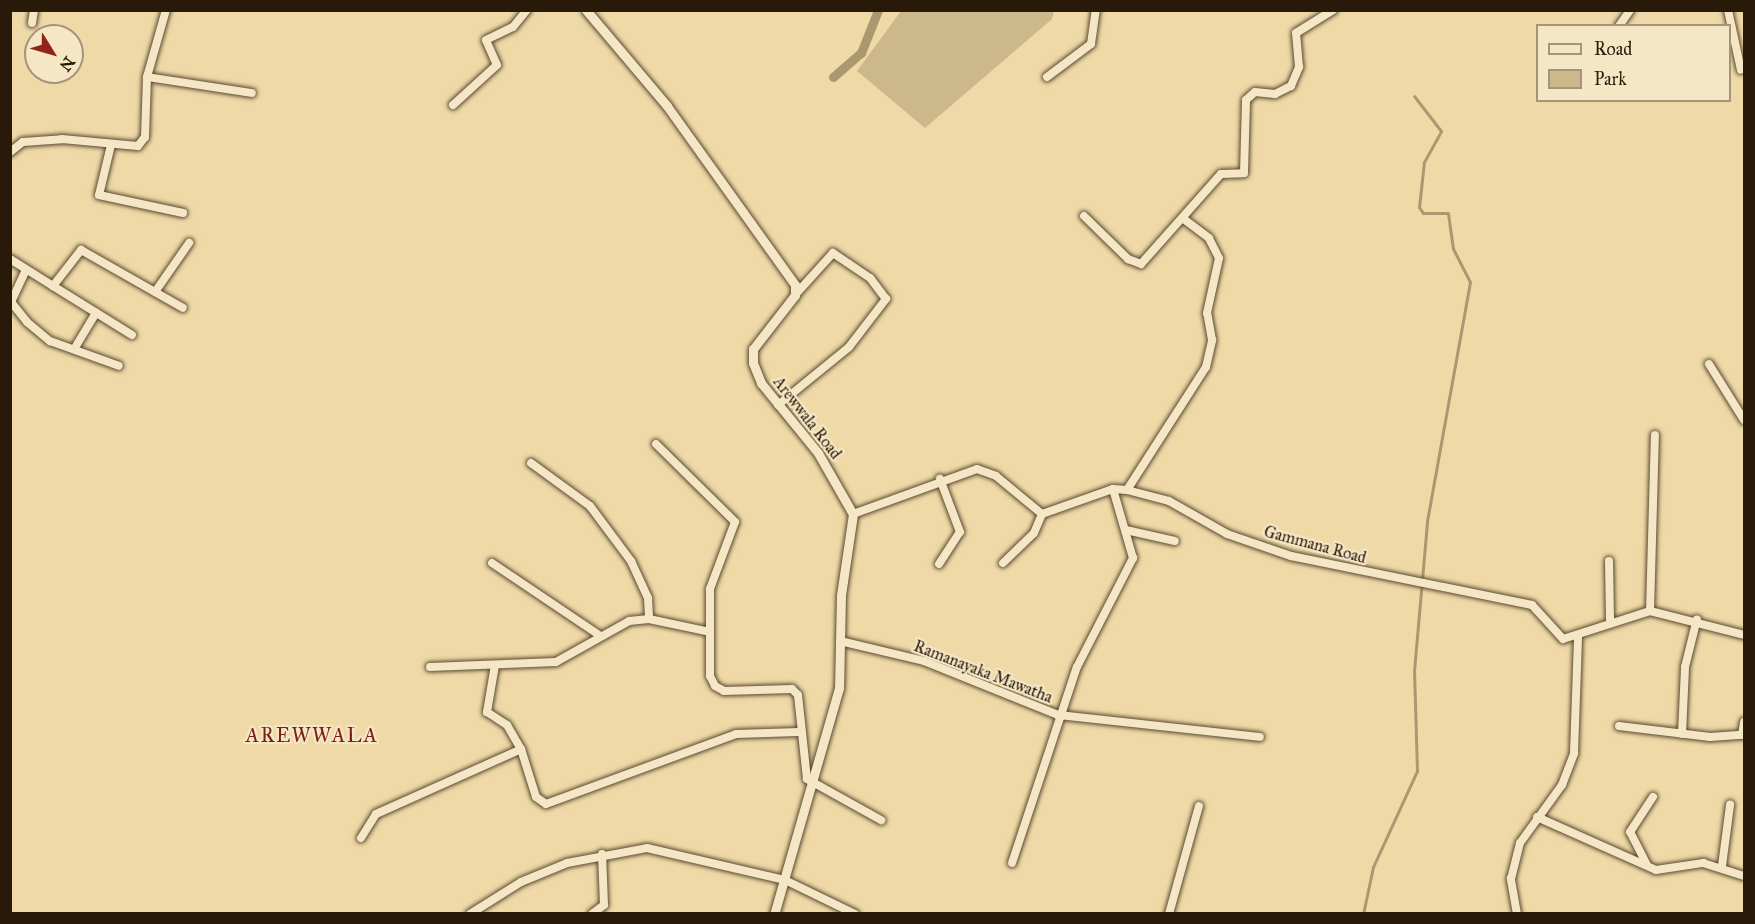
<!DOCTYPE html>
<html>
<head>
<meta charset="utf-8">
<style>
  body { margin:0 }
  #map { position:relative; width:1755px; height:924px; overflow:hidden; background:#efd9a7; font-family:"IM FELL Great Primer",serif }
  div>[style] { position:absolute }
  .green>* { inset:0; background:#cdb88c }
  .stream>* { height:3px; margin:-1.5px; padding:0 1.5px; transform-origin:1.5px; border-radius:1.5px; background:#ab9871 }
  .canal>* { height:9px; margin:-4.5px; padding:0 4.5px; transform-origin:4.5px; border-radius:4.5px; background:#ab9871 }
  .roads { filter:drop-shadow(0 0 2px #5a4930) drop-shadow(0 0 2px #5a4930) }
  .minor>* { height:8px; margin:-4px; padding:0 4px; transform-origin:4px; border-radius:4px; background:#f5e6c6 }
  .tertiary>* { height:9px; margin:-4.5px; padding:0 4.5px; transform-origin:4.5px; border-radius:4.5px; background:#f5e6c6 }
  span { translate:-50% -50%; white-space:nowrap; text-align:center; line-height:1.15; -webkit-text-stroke:4.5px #f5e6c6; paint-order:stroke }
  .street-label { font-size:16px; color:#281909 }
  .quarter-label { font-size:20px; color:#7a1f14; letter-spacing:1.5px }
  .frame { position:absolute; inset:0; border:12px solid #281909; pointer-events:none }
  .legend { position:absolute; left:1536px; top:24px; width:195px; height:78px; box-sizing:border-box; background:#f5e6c6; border:2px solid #a3947a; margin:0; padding:8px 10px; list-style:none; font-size:18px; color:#281909 }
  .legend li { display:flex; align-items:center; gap:12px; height:30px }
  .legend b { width:30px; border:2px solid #a3947a }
  .north { position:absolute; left:24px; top:24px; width:60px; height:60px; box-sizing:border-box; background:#f5e6c6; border:2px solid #a3947a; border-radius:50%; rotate:127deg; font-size:16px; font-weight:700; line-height:24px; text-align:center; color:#281909 }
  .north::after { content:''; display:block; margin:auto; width:21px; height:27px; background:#8f2418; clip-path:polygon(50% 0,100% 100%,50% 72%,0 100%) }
</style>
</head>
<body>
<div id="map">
  <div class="green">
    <i style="clip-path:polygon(901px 11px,901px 10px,1054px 11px,1052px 19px,925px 128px,857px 71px)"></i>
  </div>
  <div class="stream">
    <i style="left:1363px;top:914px;width:48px;rotate:-78deg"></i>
    <i style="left:1373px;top:867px;width:106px;rotate:-65.4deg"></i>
    <i style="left:1417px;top:771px;width:100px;rotate:-91.7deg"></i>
    <i style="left:1414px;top:671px;width:151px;rotate:-85deg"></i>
    <i style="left:1427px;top:521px;width:243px;rotate:-79.8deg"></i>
    <i style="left:1470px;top:282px;width:37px;rotate:-117deg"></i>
    <i style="left:1453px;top:249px;width:36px;rotate:-98deg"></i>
    <i style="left:1448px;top:213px;width:25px;rotate:180deg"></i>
    <i style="left:1423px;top:213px;width:7px;rotate:-124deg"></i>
    <i style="left:1419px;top:207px;width:45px;rotate:-83.7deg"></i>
    <i style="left:1424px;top:162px;width:35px;rotate:-61deg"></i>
    <i style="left:1441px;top:131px;width:44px;rotate:-127.6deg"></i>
  </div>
  <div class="canal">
    <i style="left:833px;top:77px;width:37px;rotate:-41deg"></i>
    <i style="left:861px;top:53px;width:46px;rotate:-68.4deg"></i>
  </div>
  <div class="roads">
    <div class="minor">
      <i style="left:1728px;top:10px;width:61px;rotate:77.8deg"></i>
      <i style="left:32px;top:23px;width:13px;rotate:-81deg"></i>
      <i style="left:1619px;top:26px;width:19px;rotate:-55deg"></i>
      <i style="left:147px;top:77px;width:106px;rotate:8.7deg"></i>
      <i style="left:1047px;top:77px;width:55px;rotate:-36.9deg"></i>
      <i style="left:1091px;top:44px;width:34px;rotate:-82deg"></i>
      <i style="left:453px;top:105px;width:59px;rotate:-42.3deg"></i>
      <i style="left:497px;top:65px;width:27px;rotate:-114deg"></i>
      <i style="left:486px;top:40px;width:30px;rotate:-26deg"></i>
      <i style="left:513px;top:27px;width:22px;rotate:-51deg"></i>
      <i style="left:111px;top:145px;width:51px;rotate:103.5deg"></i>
      <i style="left:99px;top:195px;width:86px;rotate:12.1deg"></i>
      <i style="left:10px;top:152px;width:16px;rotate:-38deg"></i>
      <i style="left:23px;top:142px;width:39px;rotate:-4deg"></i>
      <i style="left:62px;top:139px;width:76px;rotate:5.3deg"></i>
      <i style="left:138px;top:146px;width:11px;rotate:-52deg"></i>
      <i style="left:145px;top:137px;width:60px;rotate:-88.1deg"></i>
      <i style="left:147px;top:77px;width:70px;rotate:-74.2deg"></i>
      <i style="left:1084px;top:216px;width:62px;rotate:44.3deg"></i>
      <i style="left:1128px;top:259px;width:14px;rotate:21deg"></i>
      <i style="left:1141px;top:264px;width:120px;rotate:-48.4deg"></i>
      <i style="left:1221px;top:174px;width:23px;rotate:-2deg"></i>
      <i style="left:1244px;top:173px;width:73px;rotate:-88.4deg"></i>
      <i style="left:1246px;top:100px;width:12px;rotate:-42deg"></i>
      <i style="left:1255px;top:92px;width:20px;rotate:6deg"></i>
      <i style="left:1275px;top:94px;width:18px;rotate:-27deg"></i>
      <i style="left:1291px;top:86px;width:21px;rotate:-67deg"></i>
      <i style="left:1299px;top:67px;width:34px;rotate:-95deg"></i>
      <i style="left:1296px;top:33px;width:44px;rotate:-31.9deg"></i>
      <i style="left:10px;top:259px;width:51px;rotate:32.1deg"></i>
      <i style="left:53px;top:286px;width:46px;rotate:-52.1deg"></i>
      <i style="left:81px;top:250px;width:117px;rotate:29.6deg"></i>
      <i style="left:25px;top:272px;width:33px;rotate:115deg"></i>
      <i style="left:11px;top:302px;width:26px;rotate:51deg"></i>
      <i style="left:27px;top:322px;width:30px;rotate:40deg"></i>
      <i style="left:50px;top:341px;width:73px;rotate:19.9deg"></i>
      <i style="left:53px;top:286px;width:93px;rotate:31.8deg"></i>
      <i style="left:155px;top:292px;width:60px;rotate:-55.2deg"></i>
      <i style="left:76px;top:346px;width:39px;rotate:-59deg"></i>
      <i style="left:1709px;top:364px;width:66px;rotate:58deg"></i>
      <i style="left:778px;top:405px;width:92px;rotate:-39.2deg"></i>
      <i style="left:849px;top:347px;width:61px;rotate:-52.4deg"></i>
      <i style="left:886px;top:299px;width:26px;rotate:-127deg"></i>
      <i style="left:870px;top:278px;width:45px;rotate:-146deg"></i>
      <i style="left:833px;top:253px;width:57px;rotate:132.1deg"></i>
      <i style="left:656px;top:444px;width:111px;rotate:44.6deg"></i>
      <i style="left:735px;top:522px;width:72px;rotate:110.5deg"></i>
      <i style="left:710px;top:589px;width:87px;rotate:90deg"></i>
      <i style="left:710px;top:676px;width:11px;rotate:63deg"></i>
      <i style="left:715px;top:686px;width:10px;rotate:29deg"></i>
      <i style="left:724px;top:691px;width:68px;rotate:-1.7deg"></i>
      <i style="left:792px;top:689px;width:8px;rotate:45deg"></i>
      <i style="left:798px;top:695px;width:84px;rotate:83.9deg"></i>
      <i style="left:807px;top:779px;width:85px;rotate:29deg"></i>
      <i style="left:531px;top:463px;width:73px;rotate:36.1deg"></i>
      <i style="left:590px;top:506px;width:69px;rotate:53.3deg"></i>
      <i style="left:631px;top:561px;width:41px;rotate:65.3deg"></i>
      <i style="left:648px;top:598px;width:21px;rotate:87deg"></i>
      <i style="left:1127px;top:490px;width:146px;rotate:-57.3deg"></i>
      <i style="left:1206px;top:367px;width:28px;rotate:-77deg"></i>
      <i style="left:1212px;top:340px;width:27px;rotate:-100deg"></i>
      <i style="left:1207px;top:313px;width:56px;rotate:-77.7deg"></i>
      <i style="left:1219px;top:258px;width:22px;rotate:-117deg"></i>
      <i style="left:1209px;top:238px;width:30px;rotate:-143deg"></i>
      <i style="left:853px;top:514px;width:132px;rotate:-19.9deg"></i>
      <i style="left:977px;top:469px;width:20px;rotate:20deg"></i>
      <i style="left:996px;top:476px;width:60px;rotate:39.6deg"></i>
      <i style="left:1042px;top:514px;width:75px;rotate:-19.4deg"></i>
      <i style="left:1113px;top:489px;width:14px;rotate:4deg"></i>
      <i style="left:1127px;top:490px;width:43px;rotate:14.7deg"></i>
      <i style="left:1169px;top:501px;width:67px;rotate:29.6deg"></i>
      <i style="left:1227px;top:534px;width:68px;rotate:19deg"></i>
      <i style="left:1291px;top:556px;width:246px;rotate:11.5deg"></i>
      <i style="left:1532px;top:605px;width:46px;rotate:47.6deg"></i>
      <i style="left:1563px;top:639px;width:91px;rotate:-17.8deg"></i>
      <i style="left:1650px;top:611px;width:97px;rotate:14.3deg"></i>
      <i style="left:1126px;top:530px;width:50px;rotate:12.7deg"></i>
      <i style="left:1609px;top:561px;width:59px;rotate:89deg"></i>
      <i style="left:492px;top:563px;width:129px;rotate:33.9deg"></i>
      <i style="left:1003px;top:563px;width:43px;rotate:-44.1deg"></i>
      <i style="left:1034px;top:533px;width:21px;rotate:-67deg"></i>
      <i style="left:939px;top:564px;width:38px;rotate:-57deg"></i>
      <i style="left:960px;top:532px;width:57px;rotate:-110.7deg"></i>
      <i style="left:1650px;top:611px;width:176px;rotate:-88.4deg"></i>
      <i style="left:840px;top:641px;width:86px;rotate:13.4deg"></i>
      <i style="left:924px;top:661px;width:144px;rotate:21.9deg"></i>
      <i style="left:1058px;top:715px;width:203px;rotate:6.2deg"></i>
      <i style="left:495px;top:665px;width:48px;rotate:99.7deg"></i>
      <i style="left:487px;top:712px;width:24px;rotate:33deg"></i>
      <i style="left:507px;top:725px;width:28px;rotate:60deg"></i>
      <i style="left:430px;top:667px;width:126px;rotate:-2.3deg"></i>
      <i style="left:556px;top:662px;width:84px;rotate:-29.3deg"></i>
      <i style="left:629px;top:621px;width:20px;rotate:-6deg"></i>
      <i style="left:649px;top:619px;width:62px;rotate:12deg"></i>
      <i style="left:1619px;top:726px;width:92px;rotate:6.9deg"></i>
      <i style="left:1710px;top:737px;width:32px;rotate:-4deg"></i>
      <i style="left:1742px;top:735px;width:13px;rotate:-81deg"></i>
      <i style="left:1682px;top:734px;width:67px;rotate:-87.4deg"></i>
      <i style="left:1685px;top:667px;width:49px;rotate:-76deg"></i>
      <i style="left:1537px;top:817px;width:130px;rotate:24deg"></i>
      <i style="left:1656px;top:870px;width:48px;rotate:-8.5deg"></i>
      <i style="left:1703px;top:863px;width:43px;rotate:17.6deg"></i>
      <i style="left:361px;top:838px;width:28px;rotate:-58deg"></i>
      <i style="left:376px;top:814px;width:159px;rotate:-24.1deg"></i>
      <i style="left:521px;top:749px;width:50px;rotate:72.6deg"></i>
      <i style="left:536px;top:797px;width:12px;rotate:35deg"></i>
      <i style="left:546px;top:804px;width:202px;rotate:-20.2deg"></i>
      <i style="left:736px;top:734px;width:63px;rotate:-1.8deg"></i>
      <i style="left:1012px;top:863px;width:206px;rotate:-71.7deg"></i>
      <i style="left:1077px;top:667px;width:123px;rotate:-62.8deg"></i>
      <i style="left:1133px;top:558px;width:72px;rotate:-106.2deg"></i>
      <i style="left:1647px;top:865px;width:37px;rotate:-117deg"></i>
      <i style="left:1630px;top:832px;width:42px;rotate:-56.7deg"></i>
      <i style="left:1722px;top:866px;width:62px;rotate:-82.5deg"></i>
      <i style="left:470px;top:914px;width:60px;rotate:-32.1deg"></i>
      <i style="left:521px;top:882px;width:50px;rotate:-22.4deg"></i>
      <i style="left:567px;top:863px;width:81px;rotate:-10.6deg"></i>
      <i style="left:647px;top:848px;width:142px;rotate:13.1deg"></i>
      <i style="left:785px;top:880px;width:78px;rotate:25.9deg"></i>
      <i style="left:592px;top:914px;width:15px;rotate:-37deg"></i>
      <i style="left:604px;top:905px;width:51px;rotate:-92.2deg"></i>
      <i style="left:1169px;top:914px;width:112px;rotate:-74.5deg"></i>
      <i style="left:1517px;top:914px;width:36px;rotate:-100deg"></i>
      <i style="left:1511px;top:879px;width:37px;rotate:-76deg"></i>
      <i style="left:1520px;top:843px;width:72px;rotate:-54.1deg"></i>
      <i style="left:1562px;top:785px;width:34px;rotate:-69deg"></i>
      <i style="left:1574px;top:753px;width:116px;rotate:-88deg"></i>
    </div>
    <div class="tertiary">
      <i style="left:586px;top:10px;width:126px;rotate:49.8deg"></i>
      <i style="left:667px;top:106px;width:220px;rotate:54.4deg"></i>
      <i style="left:795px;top:285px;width:10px;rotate:90deg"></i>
      <i style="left:795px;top:295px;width:68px;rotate:127.9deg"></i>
      <i style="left:753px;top:349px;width:14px;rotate:90deg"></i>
      <i style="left:753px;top:363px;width:22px;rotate:68deg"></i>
      <i style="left:761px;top:383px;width:90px;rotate:50.8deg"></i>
      <i style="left:818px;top:453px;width:70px;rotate:60.2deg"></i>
      <i style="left:853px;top:514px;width:82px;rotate:98.4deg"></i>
      <i style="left:841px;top:595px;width:93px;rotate:91.2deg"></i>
      <i style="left:839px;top:688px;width:235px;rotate:106deg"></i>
    </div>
  </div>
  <div class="street-label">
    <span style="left:807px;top:418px;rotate:52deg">Arewwala Road</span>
    <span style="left:1315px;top:545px;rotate:15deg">Gammana Road</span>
    <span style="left:983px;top:672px;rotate:21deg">Ramanayaka Mawatha</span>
  </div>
  <div class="quarter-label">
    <span style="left:312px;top:735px">AREWWALA</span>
  </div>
  <div class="frame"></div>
  <ul class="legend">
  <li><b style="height:8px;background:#f5e6c6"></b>Road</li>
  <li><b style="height:16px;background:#cdb88c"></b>Park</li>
  </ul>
  <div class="north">N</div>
</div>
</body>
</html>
